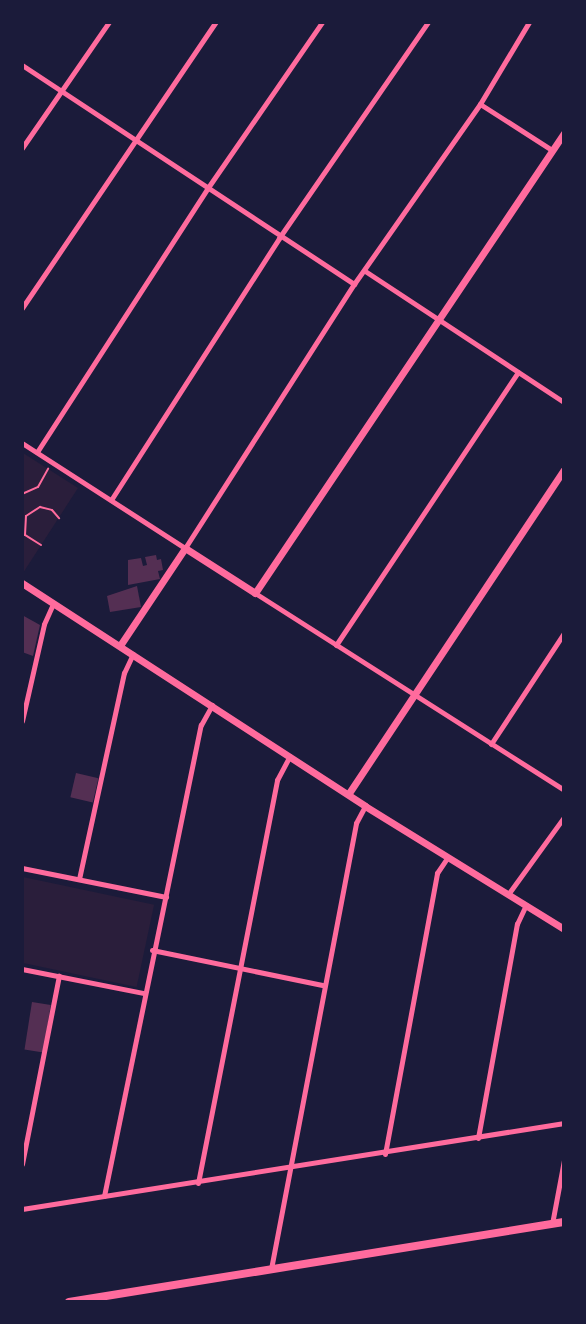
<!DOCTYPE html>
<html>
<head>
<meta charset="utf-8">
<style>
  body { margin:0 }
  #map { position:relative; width:586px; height:1324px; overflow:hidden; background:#1b1b3a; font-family:Montserrat,sans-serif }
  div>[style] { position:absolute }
  .green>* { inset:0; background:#2a1e3b; transform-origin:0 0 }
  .building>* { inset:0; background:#542f53; transform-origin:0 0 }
  .path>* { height:2px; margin:-1px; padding:0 1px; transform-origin:1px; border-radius:1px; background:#ff6b9d }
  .minor>* { height:5px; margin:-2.5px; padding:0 2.5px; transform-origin:2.5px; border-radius:2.5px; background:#ff6b9d }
  .tertiary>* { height:7px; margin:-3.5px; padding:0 3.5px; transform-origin:3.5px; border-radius:3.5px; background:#ff6b9d }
  .secondary>* { height:8px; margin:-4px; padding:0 4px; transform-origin:4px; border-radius:4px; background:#ff6b9d }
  span { translate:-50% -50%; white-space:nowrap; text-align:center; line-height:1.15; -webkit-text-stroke:5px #1b1b3a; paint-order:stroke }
  .frame { position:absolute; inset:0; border:24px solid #1b1b3a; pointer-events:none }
</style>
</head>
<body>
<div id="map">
  <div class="green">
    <i style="clip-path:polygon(23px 453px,78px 488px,23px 573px)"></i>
    <i style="left:23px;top:877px;width:134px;height:84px;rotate:12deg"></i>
  </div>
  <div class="building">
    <i style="clip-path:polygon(156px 555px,157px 560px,161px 559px,163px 570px,158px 571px,160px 579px,128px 585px,128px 560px,141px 558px,143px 566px,147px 565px,145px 557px)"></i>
    <i style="clip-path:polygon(137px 586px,141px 607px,110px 612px,107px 596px)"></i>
    <i style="clip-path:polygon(22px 615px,40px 625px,33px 656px,22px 652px)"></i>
    <i style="left:76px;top:773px;width:23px;height:25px;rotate:13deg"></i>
    <i style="left:32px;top:1002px;width:19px;height:48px;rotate:9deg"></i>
  </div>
  <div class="path">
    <i style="left:22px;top:494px;width:17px;rotate:-24deg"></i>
    <i style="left:38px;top:487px;width:21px;rotate:-61deg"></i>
    <i style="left:41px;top:545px;width:19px;rotate:-148deg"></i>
    <i style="left:25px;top:535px;width:19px;rotate:-87deg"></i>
    <i style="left:26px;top:516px;width:17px;rotate:-33deg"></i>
    <i style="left:40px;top:507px;width:12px;rotate:14deg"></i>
    <i style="left:52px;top:510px;width:11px;rotate:49deg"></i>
  </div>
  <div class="minor">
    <i style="left:22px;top:65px;width:398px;rotate:33.4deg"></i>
    <i style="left:480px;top:104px;width:85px;rotate:32.6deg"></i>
    <i style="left:22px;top:148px;width:153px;rotate:-55.4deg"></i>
    <i style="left:365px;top:271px;width:238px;rotate:33.4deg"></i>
    <i style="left:22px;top:308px;width:346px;rotate:-55.9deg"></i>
    <i style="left:22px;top:443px;width:194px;rotate:32.8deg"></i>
    <i style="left:185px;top:548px;width:313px;rotate:-57.4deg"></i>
    <i style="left:354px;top:284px;width:220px;rotate:-55deg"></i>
    <i style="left:480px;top:104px;width:96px;rotate:-59.1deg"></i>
    <i style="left:37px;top:452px;width:313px;rotate:-57.1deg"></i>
    <i style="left:207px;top:189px;width:203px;rotate:-55.4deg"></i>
    <i style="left:111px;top:500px;width:311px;rotate:-57.3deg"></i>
    <i style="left:279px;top:238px;width:262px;rotate:-55.4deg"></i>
    <i style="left:255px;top:593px;width:366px;rotate:32.5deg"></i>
    <i style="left:336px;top:645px;width:328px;rotate:-56.3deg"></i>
    <i style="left:22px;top:721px;width:99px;rotate:-77.2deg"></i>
    <i style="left:44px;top:624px;width:22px;rotate:-66deg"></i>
    <i style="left:491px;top:744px;width:133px;rotate:-56.7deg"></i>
    <i style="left:22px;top:868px;width:147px;rotate:11.4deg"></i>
    <i style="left:79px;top:879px;width:211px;rotate:-77.7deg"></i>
    <i style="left:124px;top:673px;width:21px;rotate:-65deg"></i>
    <i style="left:509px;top:893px;width:94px;rotate:-54.1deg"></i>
    <i style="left:152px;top:950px;width:175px;rotate:11.6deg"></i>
    <i style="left:22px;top:969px;width:123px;rotate:11.2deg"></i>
    <i style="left:478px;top:1138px;width:218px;rotate:-79.7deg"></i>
    <i style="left:517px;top:924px;width:21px;rotate:-65deg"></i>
    <i style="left:385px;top:1154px;width:286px;rotate:-79.5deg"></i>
    <i style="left:437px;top:873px;width:18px;rotate:-56deg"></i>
    <i style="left:22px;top:1164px;width:192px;rotate:-78.9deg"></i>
    <i style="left:198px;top:1183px;width:411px;rotate:-78.9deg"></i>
    <i style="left:277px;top:780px;width:27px;rotate:-62deg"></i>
    <i style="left:104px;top:1196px;width:481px;rotate:-78.4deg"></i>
    <i style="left:201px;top:725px;width:23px;rotate:-61deg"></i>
    <i style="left:22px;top:1209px;width:549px;rotate:-9.02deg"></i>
    <i style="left:552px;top:1224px;width:65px;rotate:-79.4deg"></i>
    <i style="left:271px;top:1269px;width:454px;rotate:-79.2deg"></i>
    <i style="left:356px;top:823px;width:19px;rotate:-62deg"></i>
  </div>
  <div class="tertiary">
    <i style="left:22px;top:583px;width:409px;rotate:33deg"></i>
    <i style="left:365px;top:806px;width:234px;rotate:31.7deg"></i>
    <i style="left:121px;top:644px;width:115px;rotate:-56.3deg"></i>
    <i style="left:185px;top:548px;width:83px;rotate:32.7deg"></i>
    <i style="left:255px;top:593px;width:554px;rotate:-56.11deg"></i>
    <i style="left:349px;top:793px;width:388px;rotate:-56.4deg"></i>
  </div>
  <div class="secondary">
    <i style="left:69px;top:1302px;width:501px;rotate:-9.18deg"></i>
  </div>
  <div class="frame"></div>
</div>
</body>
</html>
